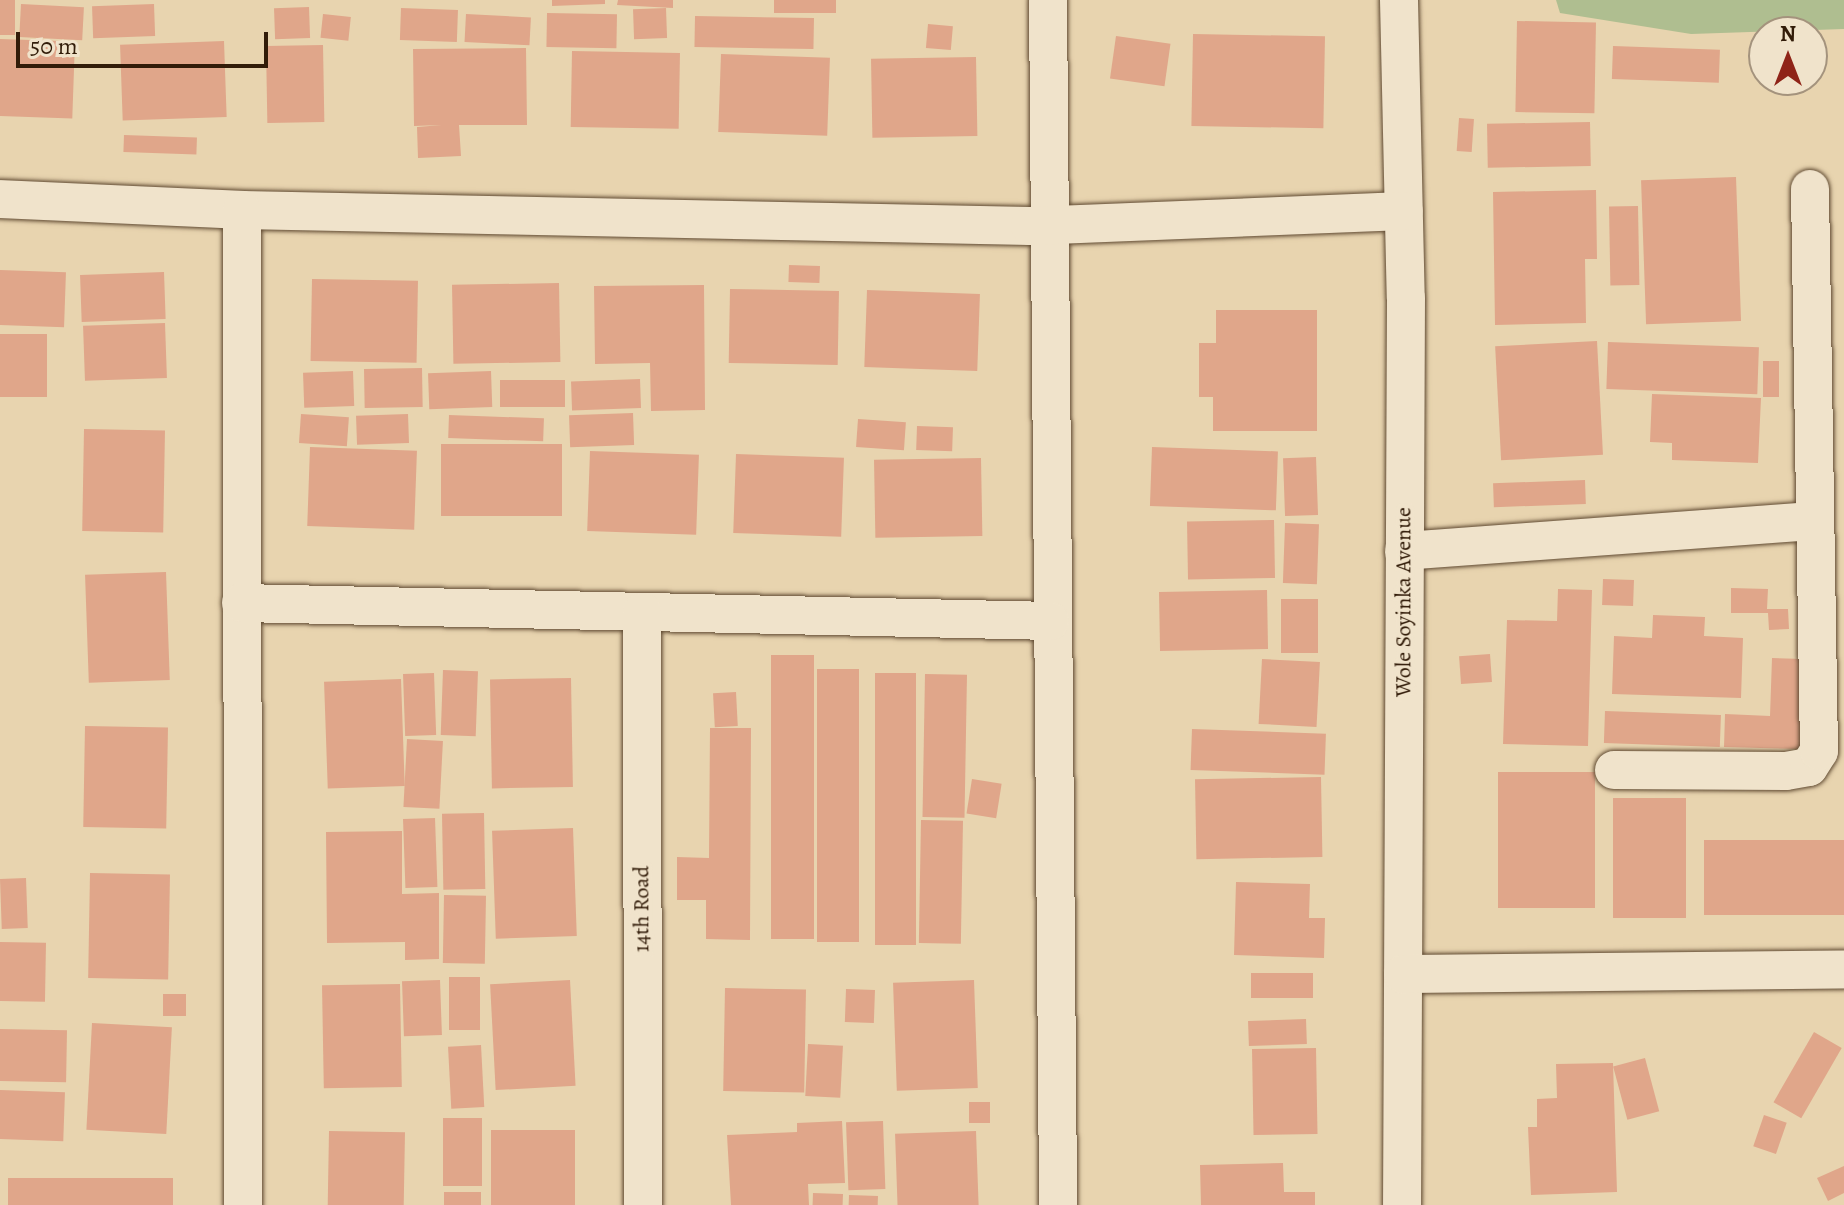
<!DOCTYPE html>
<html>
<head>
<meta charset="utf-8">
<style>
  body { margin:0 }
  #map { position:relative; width:1844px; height:1205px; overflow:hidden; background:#e8d4af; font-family:Alegreya,serif }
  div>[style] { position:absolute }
  .green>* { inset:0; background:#afbe90 }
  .building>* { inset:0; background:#e0a68a; transform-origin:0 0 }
  .roads { filter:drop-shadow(0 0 2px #604a32) drop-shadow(0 0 2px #604a32) }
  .minor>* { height:38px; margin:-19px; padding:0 19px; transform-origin:19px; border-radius:19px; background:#f0e3cb }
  span { translate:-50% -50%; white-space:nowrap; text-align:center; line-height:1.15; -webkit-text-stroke:8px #f0e3cb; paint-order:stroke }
  .street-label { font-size:22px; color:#321c09 }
  .north { position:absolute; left:1748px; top:16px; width:80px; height:80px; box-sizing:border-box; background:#f0e3cb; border:2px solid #a4937d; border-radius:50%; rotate:0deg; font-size:22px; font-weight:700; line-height:32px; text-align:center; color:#321c09 }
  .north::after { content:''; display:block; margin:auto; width:28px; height:36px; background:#8f2418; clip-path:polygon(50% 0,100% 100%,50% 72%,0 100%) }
  .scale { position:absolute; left:16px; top:32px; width:252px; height:36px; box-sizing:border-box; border:4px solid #321c09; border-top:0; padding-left:10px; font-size:24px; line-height:28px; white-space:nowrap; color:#321c09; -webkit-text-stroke:6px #f0e3cb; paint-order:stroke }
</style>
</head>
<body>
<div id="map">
  <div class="green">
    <i style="clip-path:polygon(1556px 0,1844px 0,1844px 29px,1691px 34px,1560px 13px)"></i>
  </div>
  <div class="building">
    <i style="left:0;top:0;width:15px;height:35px"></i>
    <i style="clip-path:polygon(552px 0,605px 0,605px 4px,552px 6px)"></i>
    <i style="clip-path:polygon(618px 0,673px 0,673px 8px,617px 5px)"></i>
    <i style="left:774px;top:0;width:62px;height:13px"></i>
    <i style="left:21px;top:4px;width:63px;height:33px;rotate:3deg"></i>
    <i style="left:154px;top:4px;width:32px;height:62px;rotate:88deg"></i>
    <i style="left:309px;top:7px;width:31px;height:35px;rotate:88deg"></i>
    <i style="left:401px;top:8px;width:57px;height:32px;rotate:2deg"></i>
    <i style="left:666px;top:8px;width:30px;height:33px;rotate:88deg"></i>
    <i style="left:547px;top:13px;width:70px;height:34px;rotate:1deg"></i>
    <i style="left:323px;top:14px;width:28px;height:24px;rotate:6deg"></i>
    <i style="left:466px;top:14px;width:65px;height:28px;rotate:3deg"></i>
    <i style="left:695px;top:16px;width:119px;height:31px;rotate:1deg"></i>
    <i style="left:1517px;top:21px;width:79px;height:91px;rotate:1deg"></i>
    <i style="left:928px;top:24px;width:25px;height:24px;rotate:5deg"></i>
    <i style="left:1193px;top:34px;width:132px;height:92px;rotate:1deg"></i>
    <i style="left:1116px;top:36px;width:55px;height:43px;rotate:8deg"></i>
    <i style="left:0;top:39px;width:75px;height:77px;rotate:2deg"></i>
    <i style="left:224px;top:41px;width:76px;height:104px;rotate:88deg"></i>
    <i style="left:323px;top:45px;width:77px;height:57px;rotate:89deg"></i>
    <i style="left:1613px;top:46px;width:107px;height:33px;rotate:2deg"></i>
    <i style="clip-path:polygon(526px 48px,527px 125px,459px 125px,461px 156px,418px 158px,417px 127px,442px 125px,414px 126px,413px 49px)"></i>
    <i style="left:572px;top:51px;width:108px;height:76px;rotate:1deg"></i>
    <i style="left:721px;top:54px;width:109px;height:78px;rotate:2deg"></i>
    <i style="left:976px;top:57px;width:79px;height:105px;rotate:89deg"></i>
    <i style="left:1459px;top:118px;width:15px;height:33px;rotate:4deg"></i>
    <i style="left:1590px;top:122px;width:44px;height:103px;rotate:89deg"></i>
    <i style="left:124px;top:135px;width:73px;height:17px;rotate:2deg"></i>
    <i style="left:1736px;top:177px;width:144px;height:95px;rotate:88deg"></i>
    <i style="clip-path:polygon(1596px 190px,1597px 259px,1585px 259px,1586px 323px,1495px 325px,1493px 192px)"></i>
    <i style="left:1638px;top:206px;width:79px;height:29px;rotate:89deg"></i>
    <i style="left:789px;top:265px;width:31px;height:17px;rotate:2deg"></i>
    <i style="left:0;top:270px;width:66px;height:55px;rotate:2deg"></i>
    <i style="left:164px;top:272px;width:47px;height:84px;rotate:88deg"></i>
    <i style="left:312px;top:279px;width:106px;height:82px;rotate:1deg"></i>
    <i style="left:559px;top:283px;width:79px;height:107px;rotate:89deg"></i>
    <i style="clip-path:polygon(704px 285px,705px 410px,651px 411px,650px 363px,595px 364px,594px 286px)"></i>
    <i style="left:730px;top:289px;width:109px;height:74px;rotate:1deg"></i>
    <i style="left:867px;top:290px;width:113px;height:77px;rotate:2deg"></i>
    <i style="clip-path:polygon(1216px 310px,1317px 310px,1317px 431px,1213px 431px,1213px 397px,1199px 397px,1199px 343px,1216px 343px)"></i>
    <i style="left:165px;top:323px;width:55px;height:82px;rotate:88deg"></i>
    <i style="left:0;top:334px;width:47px;height:63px"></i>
    <i style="left:1597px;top:341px;width:114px;height:102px;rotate:87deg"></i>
    <i style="left:1608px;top:342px;width:151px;height:47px;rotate:2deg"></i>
    <i style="left:1763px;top:361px;width:16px;height:36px"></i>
    <i style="left:422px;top:368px;width:39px;height:58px;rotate:89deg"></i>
    <i style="left:353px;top:371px;width:35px;height:50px;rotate:88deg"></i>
    <i style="left:491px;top:371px;width:36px;height:63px;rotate:88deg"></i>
    <i style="left:640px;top:379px;width:29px;height:69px;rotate:88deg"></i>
    <i style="left:565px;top:380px;width:27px;height:65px;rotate:90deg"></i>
    <i style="clip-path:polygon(1652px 394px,1761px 398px,1758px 463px,1672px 460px,1672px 443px,1650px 442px)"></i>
    <i style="left:633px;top:413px;width:32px;height:64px;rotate:88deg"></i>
    <i style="left:301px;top:414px;width:48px;height:29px;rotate:4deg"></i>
    <i style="left:408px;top:414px;width:29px;height:52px;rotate:88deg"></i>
    <i style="left:449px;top:415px;width:95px;height:23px;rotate:2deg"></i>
    <i style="left:858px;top:419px;width:48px;height:28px;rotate:4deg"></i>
    <i style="left:917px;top:426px;width:36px;height:24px;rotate:2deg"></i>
    <i style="left:84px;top:429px;width:81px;height:102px;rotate:1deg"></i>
    <i style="left:441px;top:444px;width:121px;height:72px"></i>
    <i style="left:310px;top:447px;width:107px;height:79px;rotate:2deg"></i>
    <i style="left:1152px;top:447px;width:126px;height:59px;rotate:2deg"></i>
    <i style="left:590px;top:451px;width:109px;height:80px;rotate:2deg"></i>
    <i style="left:736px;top:454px;width:108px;height:79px;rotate:2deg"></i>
    <i style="left:1316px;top:457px;width:58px;height:33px;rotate:88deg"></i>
    <i style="left:981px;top:458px;width:78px;height:107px;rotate:89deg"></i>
    <i style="left:1585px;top:480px;width:24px;height:92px;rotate:88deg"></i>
    <i style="left:1274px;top:520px;width:58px;height:87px;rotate:89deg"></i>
    <i style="left:1285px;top:523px;width:34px;height:60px;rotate:2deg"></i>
    <i style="left:166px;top:572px;width:108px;height:81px;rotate:88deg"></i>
    <i style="left:1603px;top:579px;width:31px;height:26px;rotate:2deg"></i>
    <i style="clip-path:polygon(1731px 588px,1768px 589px,1767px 609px,1788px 609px,1789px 629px,1769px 630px,1768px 613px,1731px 613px)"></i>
    <i style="clip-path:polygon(1558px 589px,1592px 590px,1588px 746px,1503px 744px,1507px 620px,1557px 621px)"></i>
    <i style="left:1267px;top:590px;width:59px;height:108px;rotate:89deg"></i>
    <i style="left:1281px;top:599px;width:37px;height:54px"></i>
    <i style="clip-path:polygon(1653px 615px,1705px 617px,1704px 636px,1743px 638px,1741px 698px,1612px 694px,1614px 636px,1652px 638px)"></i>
    <i style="left:1490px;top:654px;width:28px;height:31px;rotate:86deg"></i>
    <i style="left:771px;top:655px;width:43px;height:284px"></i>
    <i style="clip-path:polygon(1772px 658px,1803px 659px,1800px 749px,1724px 747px,1725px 714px,1770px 716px)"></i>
    <i style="left:1262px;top:659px;width:58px;height:65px;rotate:3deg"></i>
    <i style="left:817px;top:669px;width:42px;height:273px"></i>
    <i style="left:443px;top:670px;width:35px;height:65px;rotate:2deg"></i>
    <i style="left:434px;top:673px;width:62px;height:31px;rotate:88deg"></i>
    <i style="left:875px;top:673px;width:41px;height:272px"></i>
    <i style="left:925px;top:674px;width:42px;height:143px;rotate:1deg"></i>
    <i style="left:571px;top:678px;width:109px;height:81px;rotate:89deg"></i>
    <i style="left:401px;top:679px;width:107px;height:77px;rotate:88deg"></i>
    <i style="left:736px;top:692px;width:34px;height:23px;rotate:87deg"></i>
    <i style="left:1605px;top:711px;width:116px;height:32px;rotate:2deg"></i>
    <i style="left:85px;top:726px;width:83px;height:101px;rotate:1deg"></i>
    <i style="clip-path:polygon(710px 728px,751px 728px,750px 940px,706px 939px,706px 900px,677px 900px,677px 857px,709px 858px)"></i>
    <i style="left:1192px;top:729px;width:134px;height:41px;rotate:2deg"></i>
    <i style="left:407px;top:739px;width:36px;height:68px;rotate:3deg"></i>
    <i style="left:1595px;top:772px;width:136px;height:97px;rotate:90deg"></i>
    <i style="left:1321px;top:777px;width:80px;height:126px;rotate:89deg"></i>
    <i style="left:972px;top:779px;width:30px;height:35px;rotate:9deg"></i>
    <i style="left:1613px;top:798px;width:73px;height:120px"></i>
    <i style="left:484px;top:813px;width:76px;height:42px;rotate:89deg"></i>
    <i style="left:435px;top:818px;width:69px;height:32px;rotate:88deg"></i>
    <i style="left:921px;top:820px;width:42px;height:123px;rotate:1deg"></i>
    <i style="left:573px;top:828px;width:108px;height:81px;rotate:88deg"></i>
    <i style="clip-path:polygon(402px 831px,402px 894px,439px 893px,439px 959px,405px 960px,405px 942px,327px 943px,326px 832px)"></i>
    <i style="left:1704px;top:840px;width:140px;height:75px"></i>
    <i style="left:90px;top:873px;width:80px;height:105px;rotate:1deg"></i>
    <i style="left:26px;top:878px;width:50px;height:26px;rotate:88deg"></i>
    <i style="clip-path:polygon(1236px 882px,1310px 884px,1309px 918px,1325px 918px,1324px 958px,1234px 955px)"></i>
    <i style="left:444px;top:895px;width:42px;height:68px;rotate:1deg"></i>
    <i style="left:0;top:942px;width:46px;height:59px;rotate:1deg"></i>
    <i style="left:1313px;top:973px;width:25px;height:62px;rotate:90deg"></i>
    <i style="left:449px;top:977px;width:31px;height:53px"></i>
    <i style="left:440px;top:980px;width:55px;height:38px;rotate:88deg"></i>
    <i style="left:570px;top:980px;width:106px;height:80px;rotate:87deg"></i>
    <i style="left:974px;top:980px;width:108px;height:81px;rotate:88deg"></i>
    <i style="left:400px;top:984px;width:103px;height:78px;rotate:89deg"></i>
    <i style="left:725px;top:988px;width:81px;height:103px;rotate:1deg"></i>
    <i style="left:846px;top:989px;width:29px;height:33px;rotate:2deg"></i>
    <i style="left:163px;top:994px;width:23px;height:22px"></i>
    <i style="left:1306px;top:1019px;width:25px;height:58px;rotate:88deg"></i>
    <i style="left:92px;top:1023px;width:80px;height:107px;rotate:3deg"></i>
    <i style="left:0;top:1029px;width:67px;height:52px;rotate:1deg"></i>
    <i style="left:1814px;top:1032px;width:32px;height:81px;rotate:30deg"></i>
    <i style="left:808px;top:1044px;width:35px;height:52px;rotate:3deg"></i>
    <i style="left:481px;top:1045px;width:62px;height:33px;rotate:87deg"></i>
    <i style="left:1316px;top:1048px;width:86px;height:64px;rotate:89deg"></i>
    <i style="left:1645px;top:1058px;width:55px;height:33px;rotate:75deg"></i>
    <i style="clip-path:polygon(1613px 1063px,1617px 1192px,1531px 1195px,1528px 1127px,1537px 1127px,1537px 1099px,1557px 1098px,1556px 1064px)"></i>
    <i style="left:0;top:1090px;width:65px;height:49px;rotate:2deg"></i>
    <i style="left:969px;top:1102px;width:21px;height:21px"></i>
    <i style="left:1764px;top:1115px;width:24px;height:33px;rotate:19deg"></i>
    <i style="left:482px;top:1118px;width:68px;height:39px;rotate:90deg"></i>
    <i style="clip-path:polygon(842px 1121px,845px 1183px,808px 1184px,809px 1205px,731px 1205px,727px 1135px,797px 1132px,797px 1123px)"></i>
    <i style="left:883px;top:1121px;width:68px;height:37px;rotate:88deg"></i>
    <i style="left:575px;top:1130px;width:75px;height:84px;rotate:90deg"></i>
    <i style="left:329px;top:1131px;width:76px;height:74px;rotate:1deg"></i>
    <i style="left:976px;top:1131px;width:74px;height:81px;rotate:88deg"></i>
    <i style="clip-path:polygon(1283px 1163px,1284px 1192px,1315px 1192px,1315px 1205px,1201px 1205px,1200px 1165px)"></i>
    <i style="clip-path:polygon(1844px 1166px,1844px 1193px,1828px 1201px,1817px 1178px)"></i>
    <i style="left:8px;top:1178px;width:165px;height:27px"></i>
    <i style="left:481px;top:1192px;width:13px;height:37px;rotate:90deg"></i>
    <i style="left:813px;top:1193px;width:30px;height:12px;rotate:2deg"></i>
    <i style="left:849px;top:1195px;width:29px;height:10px;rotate:2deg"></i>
  </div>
  <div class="roads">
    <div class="minor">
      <i style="left:1048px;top:0;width:1205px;rotate:89.52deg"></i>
      <i style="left:1399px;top:0;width:298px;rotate:88.7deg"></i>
      <i style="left:1406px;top:298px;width:907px;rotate:90.25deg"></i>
      <i style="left:0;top:199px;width:242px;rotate:2.6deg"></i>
      <i style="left:242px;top:210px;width:788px;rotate:1.16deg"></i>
      <i style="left:1030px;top:226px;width:374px;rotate:-2.3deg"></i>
      <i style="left:242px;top:210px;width:995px;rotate:89.94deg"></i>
      <i style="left:1404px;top:551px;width:411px;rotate:-4.2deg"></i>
      <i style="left:241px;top:603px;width:809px;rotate:1.27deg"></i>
      <i style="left:642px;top:612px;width:593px;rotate:89.9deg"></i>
      <i style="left:1614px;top:770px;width:172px;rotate:0.3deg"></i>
      <i style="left:1786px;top:771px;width:23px;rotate:-10deg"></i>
      <i style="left:1809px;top:767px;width:19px;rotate:-58deg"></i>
      <i style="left:1819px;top:751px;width:562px;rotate:-90.92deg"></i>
      <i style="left:1403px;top:974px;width:441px;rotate:-0.6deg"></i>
    </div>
  </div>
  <div class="street-label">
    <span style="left:1404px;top:602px;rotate:-90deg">Wole Soyinka Avenue</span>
    <span style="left:642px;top:909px;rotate:-90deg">14th Road</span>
  </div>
  <div class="north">N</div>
  <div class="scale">50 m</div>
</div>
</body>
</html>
